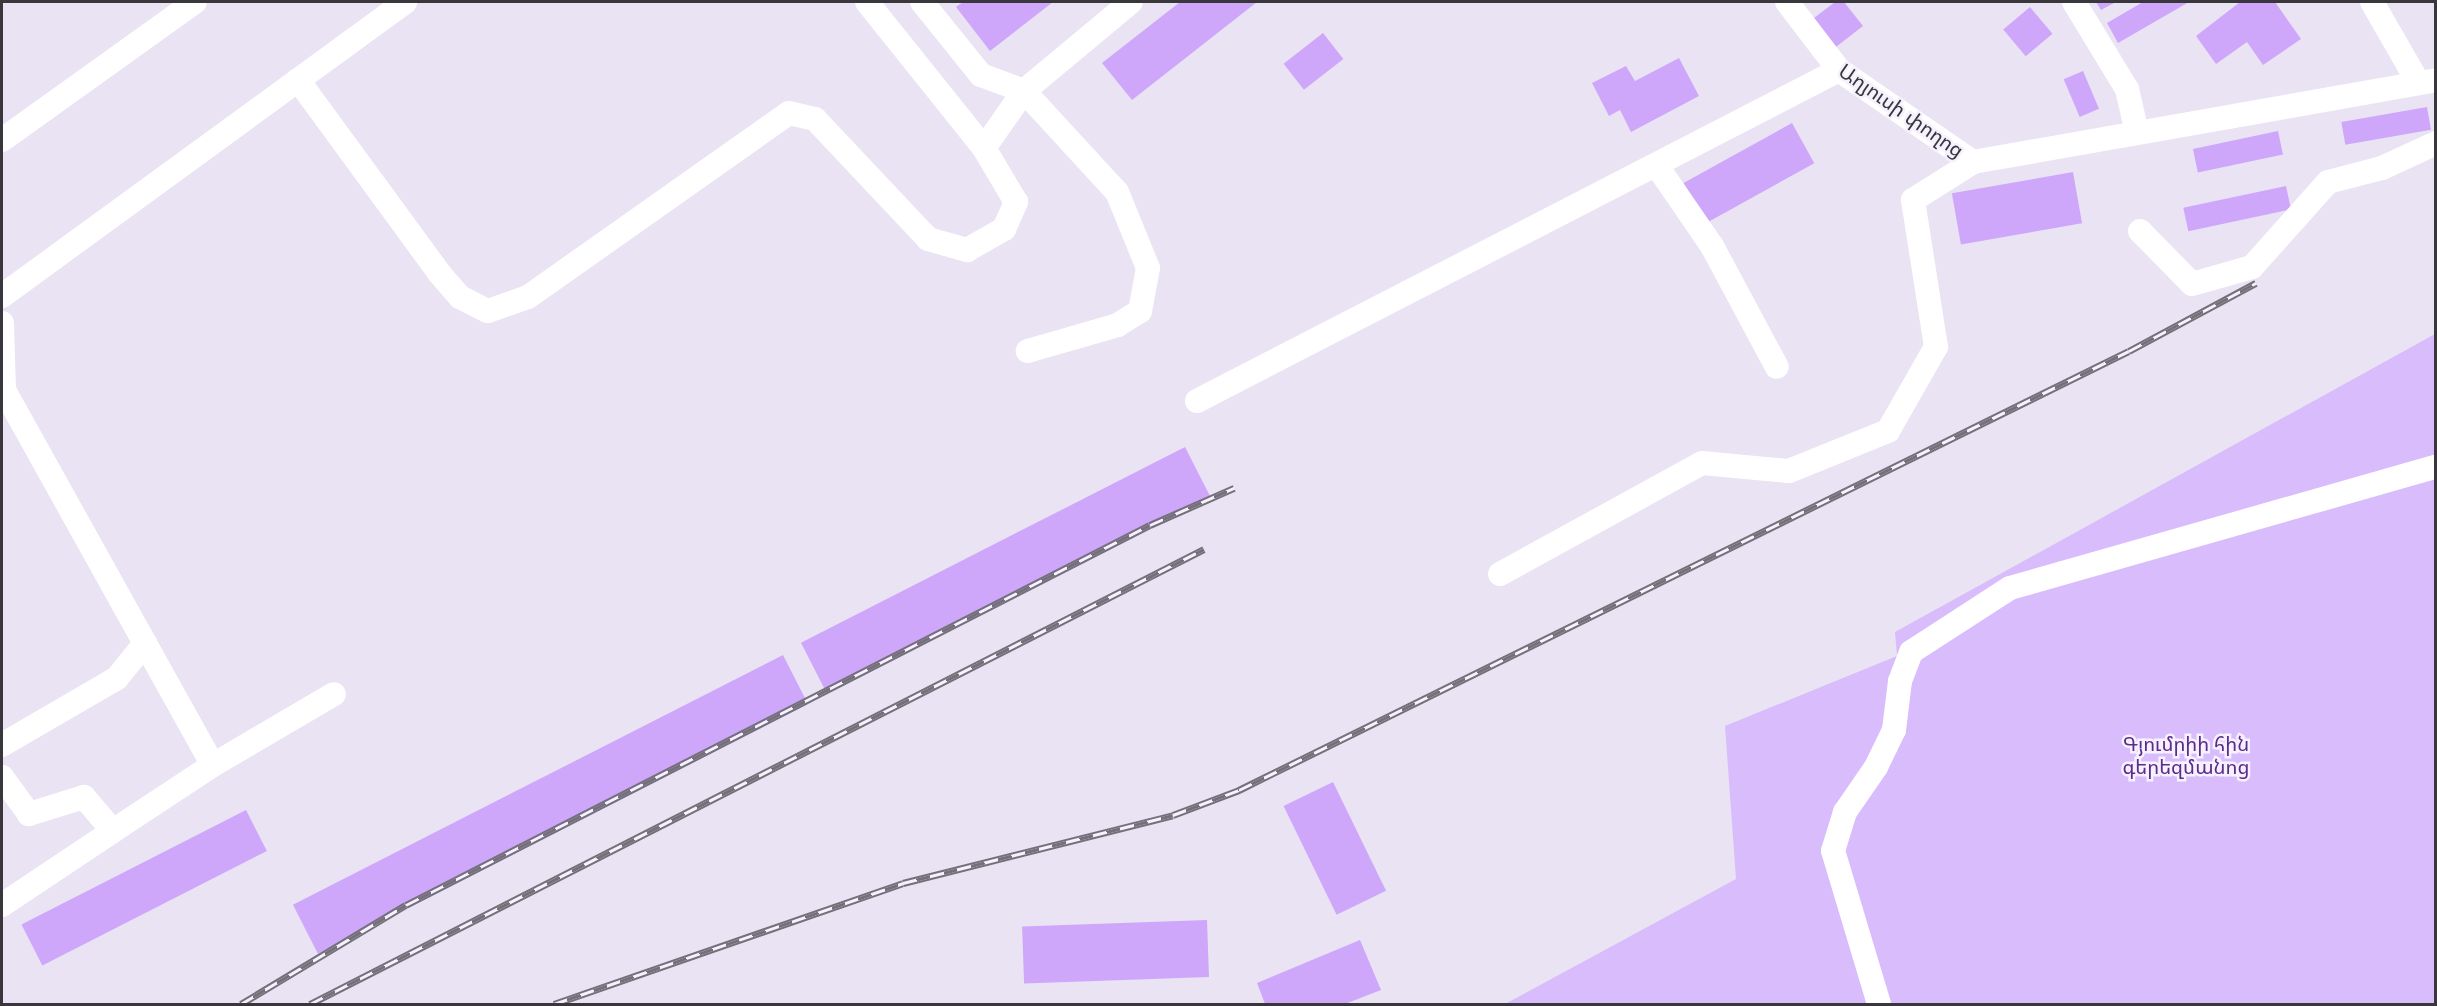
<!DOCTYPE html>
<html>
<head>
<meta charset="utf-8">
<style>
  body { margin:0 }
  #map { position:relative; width:2437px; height:1006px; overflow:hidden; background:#eae3f3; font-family:Karla,"Noto Sans Armenian",sans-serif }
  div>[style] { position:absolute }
  .green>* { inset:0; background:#d8bcfb }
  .building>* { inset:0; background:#cea7fb; transform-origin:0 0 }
  .minor>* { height:24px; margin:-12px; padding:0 12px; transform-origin:12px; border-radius:12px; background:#fff }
  .rail>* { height:7px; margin-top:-3.5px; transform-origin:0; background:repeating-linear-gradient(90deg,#f6f1fe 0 14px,#747079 0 28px); box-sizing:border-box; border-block:2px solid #747079 }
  span { translate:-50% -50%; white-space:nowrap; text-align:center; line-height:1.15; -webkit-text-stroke:5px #f6f1fe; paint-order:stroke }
  .street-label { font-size:20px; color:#39363c }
  .park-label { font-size:20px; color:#5d2b8a }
  .frame { position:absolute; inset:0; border:3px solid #39363c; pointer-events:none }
</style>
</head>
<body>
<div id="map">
  <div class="green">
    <i style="clip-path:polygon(2435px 334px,2435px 1004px,1505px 1004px,1736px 879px,1725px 726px,1897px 656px,1895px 632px)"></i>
  </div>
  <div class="building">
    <i style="clip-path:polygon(963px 2px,1053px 2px,990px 51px,956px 7px)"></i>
    <i style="clip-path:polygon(1180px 2px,1257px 2px,1132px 100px,1102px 63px)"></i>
    <i style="clip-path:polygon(1835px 2px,1844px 2px,1863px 26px,1832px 50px,1810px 21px)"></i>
    <i style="clip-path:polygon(2096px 2px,2116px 2px,2101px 10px)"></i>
    <i style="clip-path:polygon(2143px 2px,2189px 2px,2118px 43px,2107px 23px)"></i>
    <i style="clip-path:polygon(2240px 2px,2275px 2px,2301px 39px,2263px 65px,2247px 42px,2216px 64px,2196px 36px)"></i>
    <i style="left:2030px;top:7px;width:35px;height:35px;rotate:50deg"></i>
    <i style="left:1323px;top:33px;width:33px;height:50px;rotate:52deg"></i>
    <i style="clip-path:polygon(1679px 58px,1699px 96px,1631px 132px,1620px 110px,1609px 116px,1592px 83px,1626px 66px,1635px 81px)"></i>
    <i style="left:2083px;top:71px;width:41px;height:21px;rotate:67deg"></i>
    <i style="left:2427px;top:107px;width:23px;height:87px;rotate:80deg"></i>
    <i style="left:1792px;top:123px;width:46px;height:124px;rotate:61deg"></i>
    <i style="left:2278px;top:131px;width:24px;height:87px;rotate:78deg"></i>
    <i style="left:2073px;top:172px;width:52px;height:123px;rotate:80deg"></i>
    <i style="left:2286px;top:186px;width:24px;height:105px;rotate:78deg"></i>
    <i style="left:1185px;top:447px;width:57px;height:431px;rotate:63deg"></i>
    <i style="left:783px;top:655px;width:55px;height:550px;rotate:63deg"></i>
    <i style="left:1333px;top:782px;width:121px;height:55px;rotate:64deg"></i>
    <i style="left:246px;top:810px;width:46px;height:252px;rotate:63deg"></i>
    <i style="left:1207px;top:920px;width:57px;height:185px;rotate:88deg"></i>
    <i style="clip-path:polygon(1360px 940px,1381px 990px,1345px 1004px,1265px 1004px,1257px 983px)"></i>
  </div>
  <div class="minor">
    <i style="left:867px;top:2px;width:187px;rotate:51.3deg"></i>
    <i style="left:984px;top:148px;width:70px;rotate:-54.9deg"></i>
    <i style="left:1024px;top:91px;width:139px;rotate:-39.8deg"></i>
    <i style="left:922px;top:2px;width:94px;rotate:51.1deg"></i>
    <i style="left:981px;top:75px;width:46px;rotate:20.4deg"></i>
    <i style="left:1024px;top:91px;width:137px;rotate:47.4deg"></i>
    <i style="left:1117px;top:192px;width:82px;rotate:67.8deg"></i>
    <i style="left:1148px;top:268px;width:44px;rotate:100.5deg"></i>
    <i style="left:1140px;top:311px;width:26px;rotate:148deg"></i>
    <i style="left:1118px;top:325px;width:94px;rotate:163.9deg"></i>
    <i style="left:1787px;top:2px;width:86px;rotate:52.6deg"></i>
    <i style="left:1839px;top:70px;width:163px;rotate:34.5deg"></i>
    <i style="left:2074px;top:2px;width:102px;rotate:58.7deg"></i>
    <i style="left:2127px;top:89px;width:45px;rotate:77.2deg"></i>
    <i style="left:2372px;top:2px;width:92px;rotate:60.1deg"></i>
    <i style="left:298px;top:80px;width:239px;rotate:53.8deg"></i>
    <i style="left:439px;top:273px;width:32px;rotate:49deg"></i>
    <i style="left:460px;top:297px;width:31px;rotate:27deg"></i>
    <i style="left:488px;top:311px;width:42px;rotate:-19.3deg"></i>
    <i style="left:528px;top:297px;width:319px;rotate:-35.2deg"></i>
    <i style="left:789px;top:113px;width:27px;rotate:13deg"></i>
    <i style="left:815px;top:119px;width:165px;rotate:46.7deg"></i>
    <i style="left:928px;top:239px;width:41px;rotate:15.8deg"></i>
    <i style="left:967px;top:250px;width:43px;rotate:-29.6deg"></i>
    <i style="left:1004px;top:229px;width:30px;rotate:-66deg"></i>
    <i style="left:1016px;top:202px;width:63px;rotate:-120.7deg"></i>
    <i style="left:2px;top:140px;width:237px;rotate:-35.6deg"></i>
    <i style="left:1657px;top:166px;width:97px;rotate:55.5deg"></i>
    <i style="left:1712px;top:246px;width:137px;rotate:61.8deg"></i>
    <i style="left:2140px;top:231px;width:74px;rotate:45.5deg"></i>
    <i style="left:2192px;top:284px;width:62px;rotate:-15.8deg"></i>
    <i style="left:2252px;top:267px;width:114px;rotate:-48.2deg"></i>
    <i style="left:2328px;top:182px;width:56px;rotate:-14.5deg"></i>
    <i style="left:2382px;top:168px;width:60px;rotate:-24.8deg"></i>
    <i style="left:2px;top:296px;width:499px;rotate:-36.1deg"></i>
    <i style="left:2px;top:323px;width:67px;rotate:88.3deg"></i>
    <i style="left:4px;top:390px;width:429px;rotate:60.9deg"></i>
    <i style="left:213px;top:765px;width:120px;rotate:146.6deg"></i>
    <i style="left:113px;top:831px;width:45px;rotate:-130.5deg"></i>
    <i style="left:84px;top:797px;width:58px;rotate:162.8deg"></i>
    <i style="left:29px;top:814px;width:46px;rotate:-126.1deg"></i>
    <i style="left:1197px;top:401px;width:722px;rotate:-27.27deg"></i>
    <i style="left:1500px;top:574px;width:230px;rotate:-28.8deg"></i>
    <i style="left:1702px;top:463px;width:87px;rotate:5.3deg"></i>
    <i style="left:1789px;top:471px;width:107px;rotate:-22deg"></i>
    <i style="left:1888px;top:431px;width:97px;rotate:-60.3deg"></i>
    <i style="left:1936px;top:347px;width:149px;rotate:-98.9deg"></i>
    <i style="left:1913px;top:200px;width:71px;rotate:-32.3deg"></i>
    <i style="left:1973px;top:162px;width:470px;rotate:-10deg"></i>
    <i style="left:2px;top:745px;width:133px;rotate:-30.2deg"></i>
    <i style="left:117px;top:678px;width:45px;rotate:-51.3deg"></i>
    <i style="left:213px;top:765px;width:140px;rotate:-30.4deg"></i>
    <i style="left:2px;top:905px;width:133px;rotate:-33.7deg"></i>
    <i style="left:1879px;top:1004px;width:160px;rotate:-106.7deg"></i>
    <i style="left:1833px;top:851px;width:41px;rotate:-72.9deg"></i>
    <i style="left:1845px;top:812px;width:55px;rotate:-55.4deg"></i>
    <i style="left:1876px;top:767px;width:41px;rotate:-64.1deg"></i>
    <i style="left:1894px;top:730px;width:49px;rotate:-83deg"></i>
    <i style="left:1900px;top:681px;width:31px;rotate:-69deg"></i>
    <i style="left:1911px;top:652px;width:118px;rotate:-32.9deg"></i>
    <i style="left:2010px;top:588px;width:443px;rotate:-15.9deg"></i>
  </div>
  <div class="rail">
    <i style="left:241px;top:1004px;width:192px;rotate:-31deg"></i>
    <i style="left:406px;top:905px;width:835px;rotate:-27.06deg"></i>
    <i style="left:1150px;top:525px;width:92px;rotate:-23.8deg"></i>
    <i style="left:310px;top:1004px;width:1003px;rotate:-26.97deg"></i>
    <i style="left:554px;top:1004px;width:369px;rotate:-19.1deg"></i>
    <i style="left:903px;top:883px;width:278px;rotate:-14.1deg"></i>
    <i style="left:1173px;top:815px;width:71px;rotate:-20.7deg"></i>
    <i style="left:1239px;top:790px;width:992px;rotate:-26.26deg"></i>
    <i style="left:2129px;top:351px;width:144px;rotate:-28.2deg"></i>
  </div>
  <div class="street-label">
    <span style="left:1901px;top:111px;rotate:35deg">Աղյուսի փողոց</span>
  </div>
  <div class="park-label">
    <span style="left:2186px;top:756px">Գյումրիի հին<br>գերեզմանոց</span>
  </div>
  <div class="frame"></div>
</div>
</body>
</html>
